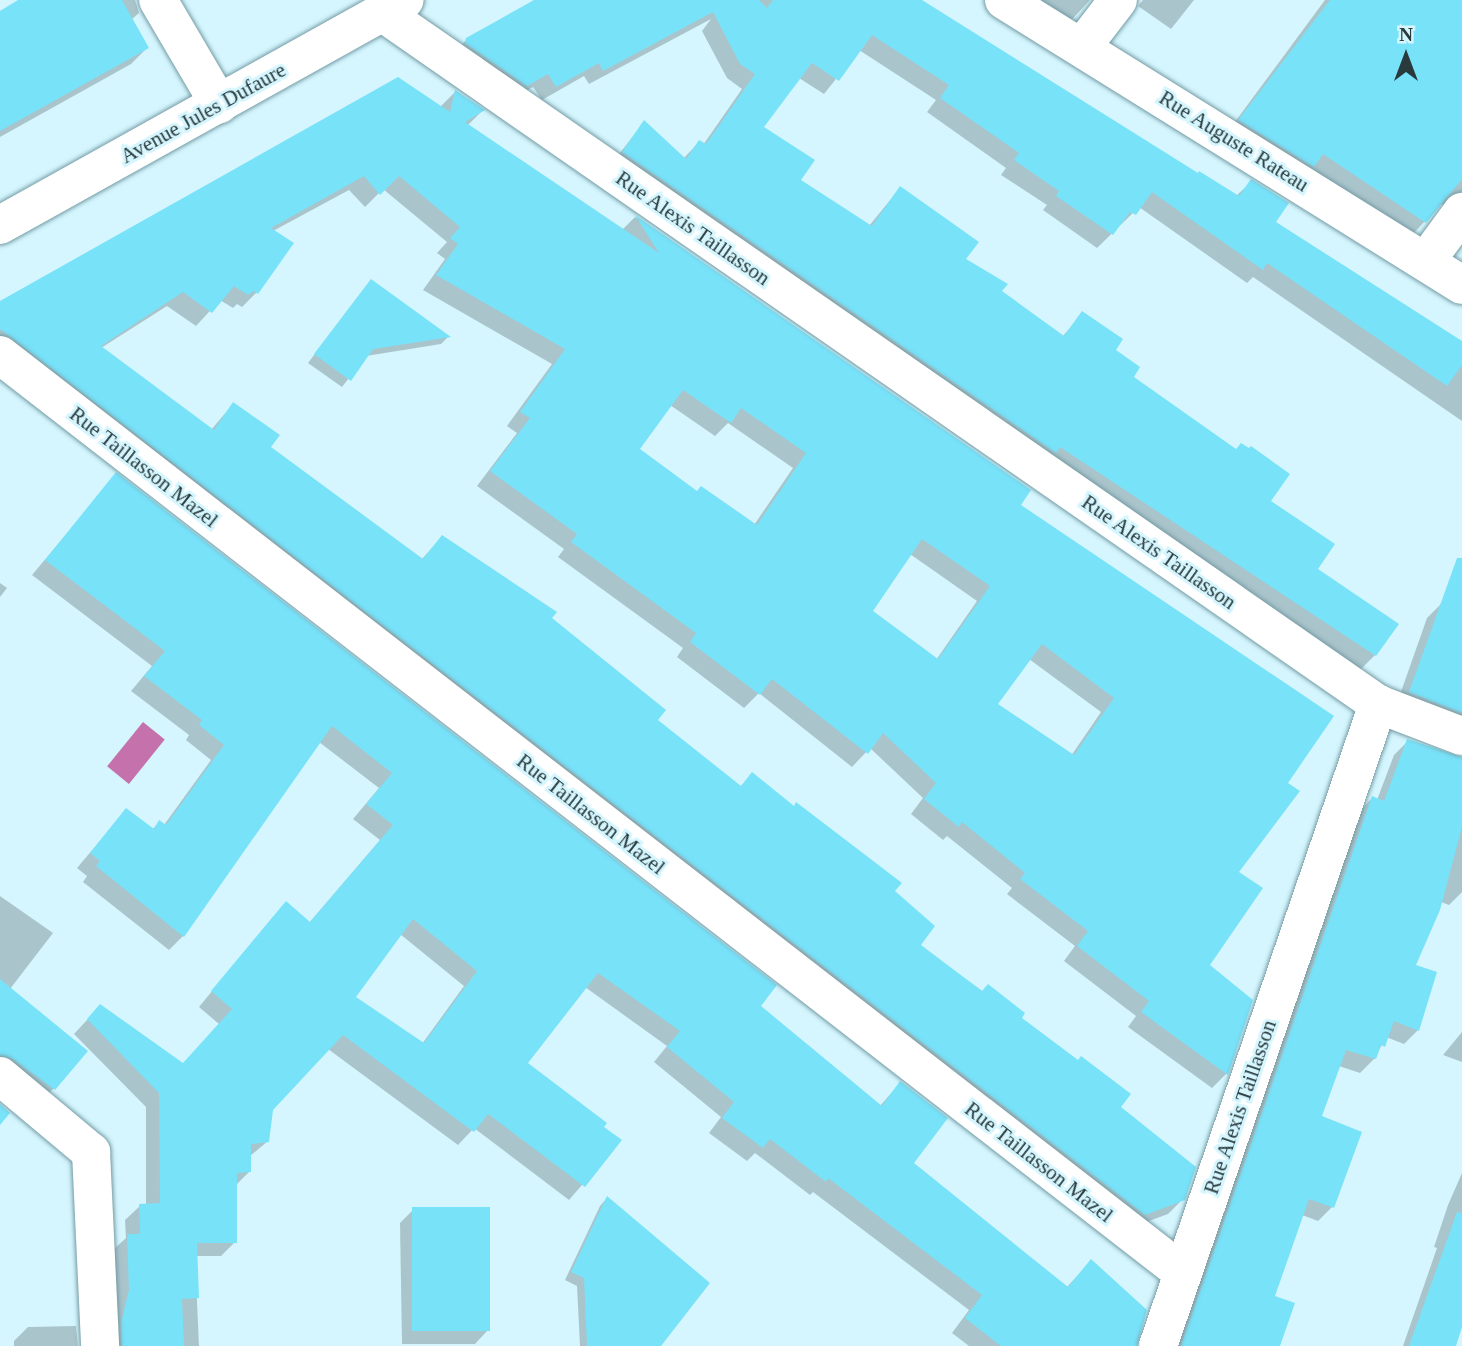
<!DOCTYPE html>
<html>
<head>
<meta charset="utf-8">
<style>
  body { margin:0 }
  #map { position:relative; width:1462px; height:1346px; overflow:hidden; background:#d5f6fe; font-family:Georgia,serif }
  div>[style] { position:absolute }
  .water>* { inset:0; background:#c571ac; transform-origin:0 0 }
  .shadow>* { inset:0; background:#0003 }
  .building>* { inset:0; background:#78e2f9; transform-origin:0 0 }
  .roads { filter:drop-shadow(0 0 2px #749ba4) drop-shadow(0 0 2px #749ba4) }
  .minor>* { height:38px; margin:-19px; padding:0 19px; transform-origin:19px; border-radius:19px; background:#fff }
  .major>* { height:38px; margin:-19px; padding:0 19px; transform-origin:19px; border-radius:19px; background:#fff }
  span { translate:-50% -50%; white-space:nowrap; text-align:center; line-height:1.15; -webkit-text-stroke:6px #d5f6fe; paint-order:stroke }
  .street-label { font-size:21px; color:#293a3d }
  .north { position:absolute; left:1371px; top:21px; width:70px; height:70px; -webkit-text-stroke:5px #d5f6fe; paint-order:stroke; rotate:0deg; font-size:19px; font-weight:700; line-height:28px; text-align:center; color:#293a3d }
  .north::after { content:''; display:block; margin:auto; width:24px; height:32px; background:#293a3d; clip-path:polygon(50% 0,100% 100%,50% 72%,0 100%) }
</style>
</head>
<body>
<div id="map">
  <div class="water">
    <i style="left:143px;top:722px;width:28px;height:57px;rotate:39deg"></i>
  </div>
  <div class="shadow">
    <i style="clip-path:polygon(21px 0,135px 0,139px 13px,131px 20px,147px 48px,131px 64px,0 137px,0 13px)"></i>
    <i style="clip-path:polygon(538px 0,918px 0,1198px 175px,1236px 196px,1251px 182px,1273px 222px,1462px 343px,1462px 421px,1253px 277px,1247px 283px,1139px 207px,1097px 248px,1043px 210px,1047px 205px,1001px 175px,1006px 168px,927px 112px,936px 100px,859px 50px,824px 94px,799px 78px,762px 128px,798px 180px,869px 226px,900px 188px,964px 260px,999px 292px,1062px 337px,1082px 314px,1132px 377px,1269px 502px,1375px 655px,1361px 669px,609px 167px,644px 122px,683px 159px,699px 142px,703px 145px,742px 89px,727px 78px,702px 31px,711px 19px,589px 84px,584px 76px,542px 100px,533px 87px,512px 99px,453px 54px,467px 39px)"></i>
    <i style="clip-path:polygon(1023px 0,1090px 0,1062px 30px)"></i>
    <i style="clip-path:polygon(1143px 0,1194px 0,1171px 29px,1138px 6px)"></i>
    <i style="clip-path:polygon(1325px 0,1462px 0,1462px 209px,1449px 203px,1440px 205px,1411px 236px,1311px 168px,1299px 180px,1226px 134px)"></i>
    <i style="clip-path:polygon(evenodd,455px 92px,482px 111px,467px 126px,622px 230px,635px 217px,1029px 490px,1019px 506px,1285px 783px,1237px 873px,1207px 966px,1251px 1001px,1226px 1074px,1212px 1088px,1128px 1027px,1136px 1016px,1064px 961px,1075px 946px,1007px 894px,1012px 888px,947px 836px,943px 840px,911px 814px,923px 798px,870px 748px,852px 767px,759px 693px,744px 708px,677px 657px,683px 648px,558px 557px,564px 549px,477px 486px,517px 433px,507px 426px,552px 364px,423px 290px,445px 259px,437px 253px,447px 242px,383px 189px,365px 207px,349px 190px,273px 231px,291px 244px,256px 293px,242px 307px,237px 304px,233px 308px,220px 300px,196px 326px,167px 306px,101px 348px,211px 430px,233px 404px,269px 447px,421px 560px,442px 537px,550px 618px,656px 720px,740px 787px,752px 775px,893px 892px,918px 945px,1020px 1018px,1119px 1107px,1183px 1199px,1168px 1214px,1130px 1228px,0 352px,0 303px,440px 107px,455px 92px,670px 405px,715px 436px,728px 423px,793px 468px,754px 525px,696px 493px,638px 449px,670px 405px,455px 92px,910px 554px,977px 601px,936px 660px,870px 611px,910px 554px,455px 92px,1029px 659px,1101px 712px,1071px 756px,995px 704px,1029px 659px)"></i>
    <i style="clip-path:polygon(364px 289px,448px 337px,441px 344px,366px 356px,342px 387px,308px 363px)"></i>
    <i style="clip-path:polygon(evenodd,116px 475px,880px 1106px,900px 1083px,911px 1164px,1066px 1288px,1091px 1261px,1136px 1346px,969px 1346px,952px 1333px,969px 1310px,813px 1192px,810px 1195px,755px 1153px,747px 1161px,709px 1133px,721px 1117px,654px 1062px,667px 1046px,585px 987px,526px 1063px,620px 1141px,569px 1200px,474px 1128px,458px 1145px,328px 1049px,271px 1109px,268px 1141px,250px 1156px,250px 1171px,235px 1186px,235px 1242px,221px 1256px,195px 1256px,199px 1346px,107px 1346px,113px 1250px,126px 1238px,125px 1220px,140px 1206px,146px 1205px,146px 1107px,74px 1034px,100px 1006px,183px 1065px,219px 1024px,199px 1007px,272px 918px,286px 904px,309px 923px,380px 840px,353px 819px,379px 788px,319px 742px,183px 936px,169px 950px,83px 882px,87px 876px,77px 868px,126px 810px,152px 830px,159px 822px,164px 825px,211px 760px,186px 740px,189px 735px,131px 691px,152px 666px,32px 575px,116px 475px,400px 934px,464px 986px,422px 1044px,353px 997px,400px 934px)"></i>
    <i style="clip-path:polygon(0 583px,7px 588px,0 597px)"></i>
    <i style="clip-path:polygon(1441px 604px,1462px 619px,1462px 721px,1396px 706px,1427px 618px)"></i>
    <i style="clip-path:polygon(1408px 741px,1462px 764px,1462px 892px,1449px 905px,1441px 902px,1413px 966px,1418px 1030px,1404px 1044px,1386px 1037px,1375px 1058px,1360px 1073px,1339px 1066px,1319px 1117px,1332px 1207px,1318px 1221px,1302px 1215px,1273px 1297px,1277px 1346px,1173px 1346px,1358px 813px,1372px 798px,1377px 800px,1394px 755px)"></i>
    <i style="clip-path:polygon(0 896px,53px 933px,10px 989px,54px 1088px,29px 1113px,0 1092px)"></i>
    <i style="clip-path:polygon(1462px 1032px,1462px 1062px,1443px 1055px)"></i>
    <i style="clip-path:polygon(1462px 1173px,1462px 1321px,1454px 1346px,1403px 1346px,1437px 1248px,1434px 1247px,1448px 1205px)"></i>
    <i style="clip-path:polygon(607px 1198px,659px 1346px,580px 1346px,577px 1286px,565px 1280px,600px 1206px)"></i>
    <i style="clip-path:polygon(413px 1210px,488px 1330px,475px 1344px,402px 1344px,400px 1223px)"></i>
    <i style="clip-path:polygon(76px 1326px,78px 1346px,14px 1346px,14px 1341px,28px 1327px)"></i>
  </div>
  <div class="building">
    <i style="clip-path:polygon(18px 0,122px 0,149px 48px,0 131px,0 11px)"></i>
    <i style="clip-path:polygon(534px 0,759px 0,767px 8px,773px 0,922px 0,1198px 173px,1199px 171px,1239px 196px,1251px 179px,1289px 203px,1276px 222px,1462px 341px,1462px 365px,1447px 386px,1267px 263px,1263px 270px,1152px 192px,1136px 215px,1130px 212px,1113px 235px,1056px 196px,1059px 191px,1014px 160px,1019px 153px,940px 98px,949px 85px,872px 35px,839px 81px,812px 63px,764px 127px,815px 160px,801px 180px,872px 226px,900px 186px,979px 242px,966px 259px,1008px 284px,1002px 291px,1064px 336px,1082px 311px,1123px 339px,1116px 350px,1140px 367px,1134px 377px,1236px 449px,1241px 443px,1249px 448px,1251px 446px,1290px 474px,1271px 501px,1335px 544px,1318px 569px,1399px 624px,1376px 656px,1060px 447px,1056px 453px,622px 152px,644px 120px,686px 159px,699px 140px,706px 144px,755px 74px,740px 64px,713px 12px,603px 71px,599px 63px,556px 87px,548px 74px,527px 86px,465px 43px,466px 38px)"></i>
    <i style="clip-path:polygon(1330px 0,1462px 0,1462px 179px,1426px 223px,1323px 154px,1314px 167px,1238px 120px)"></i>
    <i style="clip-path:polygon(evenodd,398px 77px,450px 112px,455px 90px,485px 110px,465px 122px,659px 253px,635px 215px,1031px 490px,1021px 505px,1334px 716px,1288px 783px,1300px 791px,1239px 872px,1263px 888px,1210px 965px,1253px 1000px,1228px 1075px,1141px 1012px,1149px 1001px,1077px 946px,1088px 931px,1020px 879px,1025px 873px,962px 822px,959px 827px,924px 799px,936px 783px,883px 733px,868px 754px,772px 679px,760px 695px,690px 642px,696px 633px,571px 542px,577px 534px,490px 471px,530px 418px,520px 412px,565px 349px,436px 275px,458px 244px,450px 238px,460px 227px,399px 176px,380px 195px,364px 176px,271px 228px,294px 243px,258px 294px,253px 291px,248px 295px,234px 286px,212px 313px,183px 292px,101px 346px,214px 430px,233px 402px,280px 435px,271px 447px,423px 559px,442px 535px,557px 612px,552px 618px,666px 710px,658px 720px,741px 786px,752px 772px,794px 806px,796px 802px,902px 883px,895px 891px,935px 926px,921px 945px,982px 991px,988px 984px,1025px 1013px,1022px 1018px,1078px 1060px,1081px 1056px,1131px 1094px,1121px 1107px,1196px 1167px,1185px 1200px,1145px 1215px,0 329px,0 301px,398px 77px,683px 390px,731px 423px,741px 408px,806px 453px,757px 525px,701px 486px,697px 491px,640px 449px,683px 390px,398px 77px,922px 539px,990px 586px,938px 659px,873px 611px,922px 539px,398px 77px,1042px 644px,1114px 698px,1074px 755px,998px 704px,1042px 644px)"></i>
    <i style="clip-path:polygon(371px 279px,451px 337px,373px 349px,351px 381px,314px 354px)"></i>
    <i style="clip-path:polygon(evenodd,116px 472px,777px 985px,761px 1006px,882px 1106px,900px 1081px,948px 1118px,914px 1163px,1068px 1287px,1091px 1259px,1147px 1310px,1137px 1346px,1001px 1346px,965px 1318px,982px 1295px,828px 1178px,826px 1182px,770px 1139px,763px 1148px,722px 1118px,734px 1102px,667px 1047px,680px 1031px,598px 973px,528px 1063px,607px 1123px,604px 1127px,622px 1140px,585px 1187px,488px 1114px,474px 1132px,343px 1035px,273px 1110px,269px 1142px,251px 1144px,251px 1172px,237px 1173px,237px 1243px,197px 1243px,199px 1298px,182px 1299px,184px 1346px,122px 1346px,121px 1323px,129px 1290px,127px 1234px,140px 1234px,139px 1204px,160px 1203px,159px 1093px,87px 1019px,100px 1004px,183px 1063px,232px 1009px,211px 991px,286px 901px,310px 922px,393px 825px,366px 804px,392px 773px,332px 726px,184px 937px,96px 866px,100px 861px,90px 853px,126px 808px,154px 829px,159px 820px,166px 825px,224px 745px,199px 725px,202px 720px,144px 676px,165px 651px,45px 560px,116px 472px,413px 919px,477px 971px,424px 1043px,356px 997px,413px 919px)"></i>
    <i style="clip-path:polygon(1457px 558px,1462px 558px,1462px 713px,1409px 692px)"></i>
    <i style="clip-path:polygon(1407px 739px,1462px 757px,1462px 827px,1440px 910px,1416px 965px,1437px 972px,1419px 1031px,1394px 1021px,1385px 1047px,1381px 1045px,1376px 1059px,1346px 1050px,1322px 1116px,1362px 1132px,1334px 1208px,1309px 1199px,1275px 1296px,1295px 1303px,1280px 1346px,1181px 1346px,1372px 796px,1384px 801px)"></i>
    <i style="clip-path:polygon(0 979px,88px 1051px,55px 1090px,13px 1059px,0 1055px)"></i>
    <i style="clip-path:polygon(0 1104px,10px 1113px,0 1125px)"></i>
    <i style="clip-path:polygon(607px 1196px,710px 1283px,661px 1346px,587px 1346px,584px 1278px,571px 1272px)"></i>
    <i style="left:490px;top:1207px;width:124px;height:78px;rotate:90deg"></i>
    <i style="clip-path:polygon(1457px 1212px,1462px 1213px,1462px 1327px,1456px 1346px,1409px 1346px)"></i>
  </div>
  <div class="roads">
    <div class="minor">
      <i style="left:158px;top:0;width:121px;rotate:59.6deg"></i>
      <i style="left:1004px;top:0;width:539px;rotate:31.89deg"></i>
      <i style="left:383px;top:13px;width:1211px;rotate:34.78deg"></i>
      <i style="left:1378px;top:704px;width:90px;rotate:20.9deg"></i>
      <i style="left:1082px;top:47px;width:59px;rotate:-52.5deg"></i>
      <i style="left:1426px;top:261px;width:61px;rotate:-53.7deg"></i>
      <i style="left:0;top:355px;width:1497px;rotate:37.81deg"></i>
      <i style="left:0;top:1076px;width:119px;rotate:39.9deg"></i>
      <i style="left:91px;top:1152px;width:194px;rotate:87.3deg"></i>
      <i style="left:1158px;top:1346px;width:679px;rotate:-71.08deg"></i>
    </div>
    <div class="major">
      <i style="left:0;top:225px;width:463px;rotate:-29.1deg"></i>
    </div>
  </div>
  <div class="street-label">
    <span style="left:203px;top:113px;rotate:-29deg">Avenue Jules Dufaure</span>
    <span style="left:1234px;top:141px;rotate:32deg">Rue Auguste Rateau</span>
    <span style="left:693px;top:228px;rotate:35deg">Rue Alexis Taillasson</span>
    <span style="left:144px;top:467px;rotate:38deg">Rue Taillasson Mazel</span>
    <span style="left:1159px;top:552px;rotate:35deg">Rue Alexis Taillasson</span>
    <span style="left:591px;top:814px;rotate:38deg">Rue Taillasson Mazel</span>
    <span style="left:1240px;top:1107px;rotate:-71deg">Rue Alexis Taillasson</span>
    <span style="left:1039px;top:1162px;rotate:38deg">Rue Taillasson Mazel</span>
  </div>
  <div class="north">N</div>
</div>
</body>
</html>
